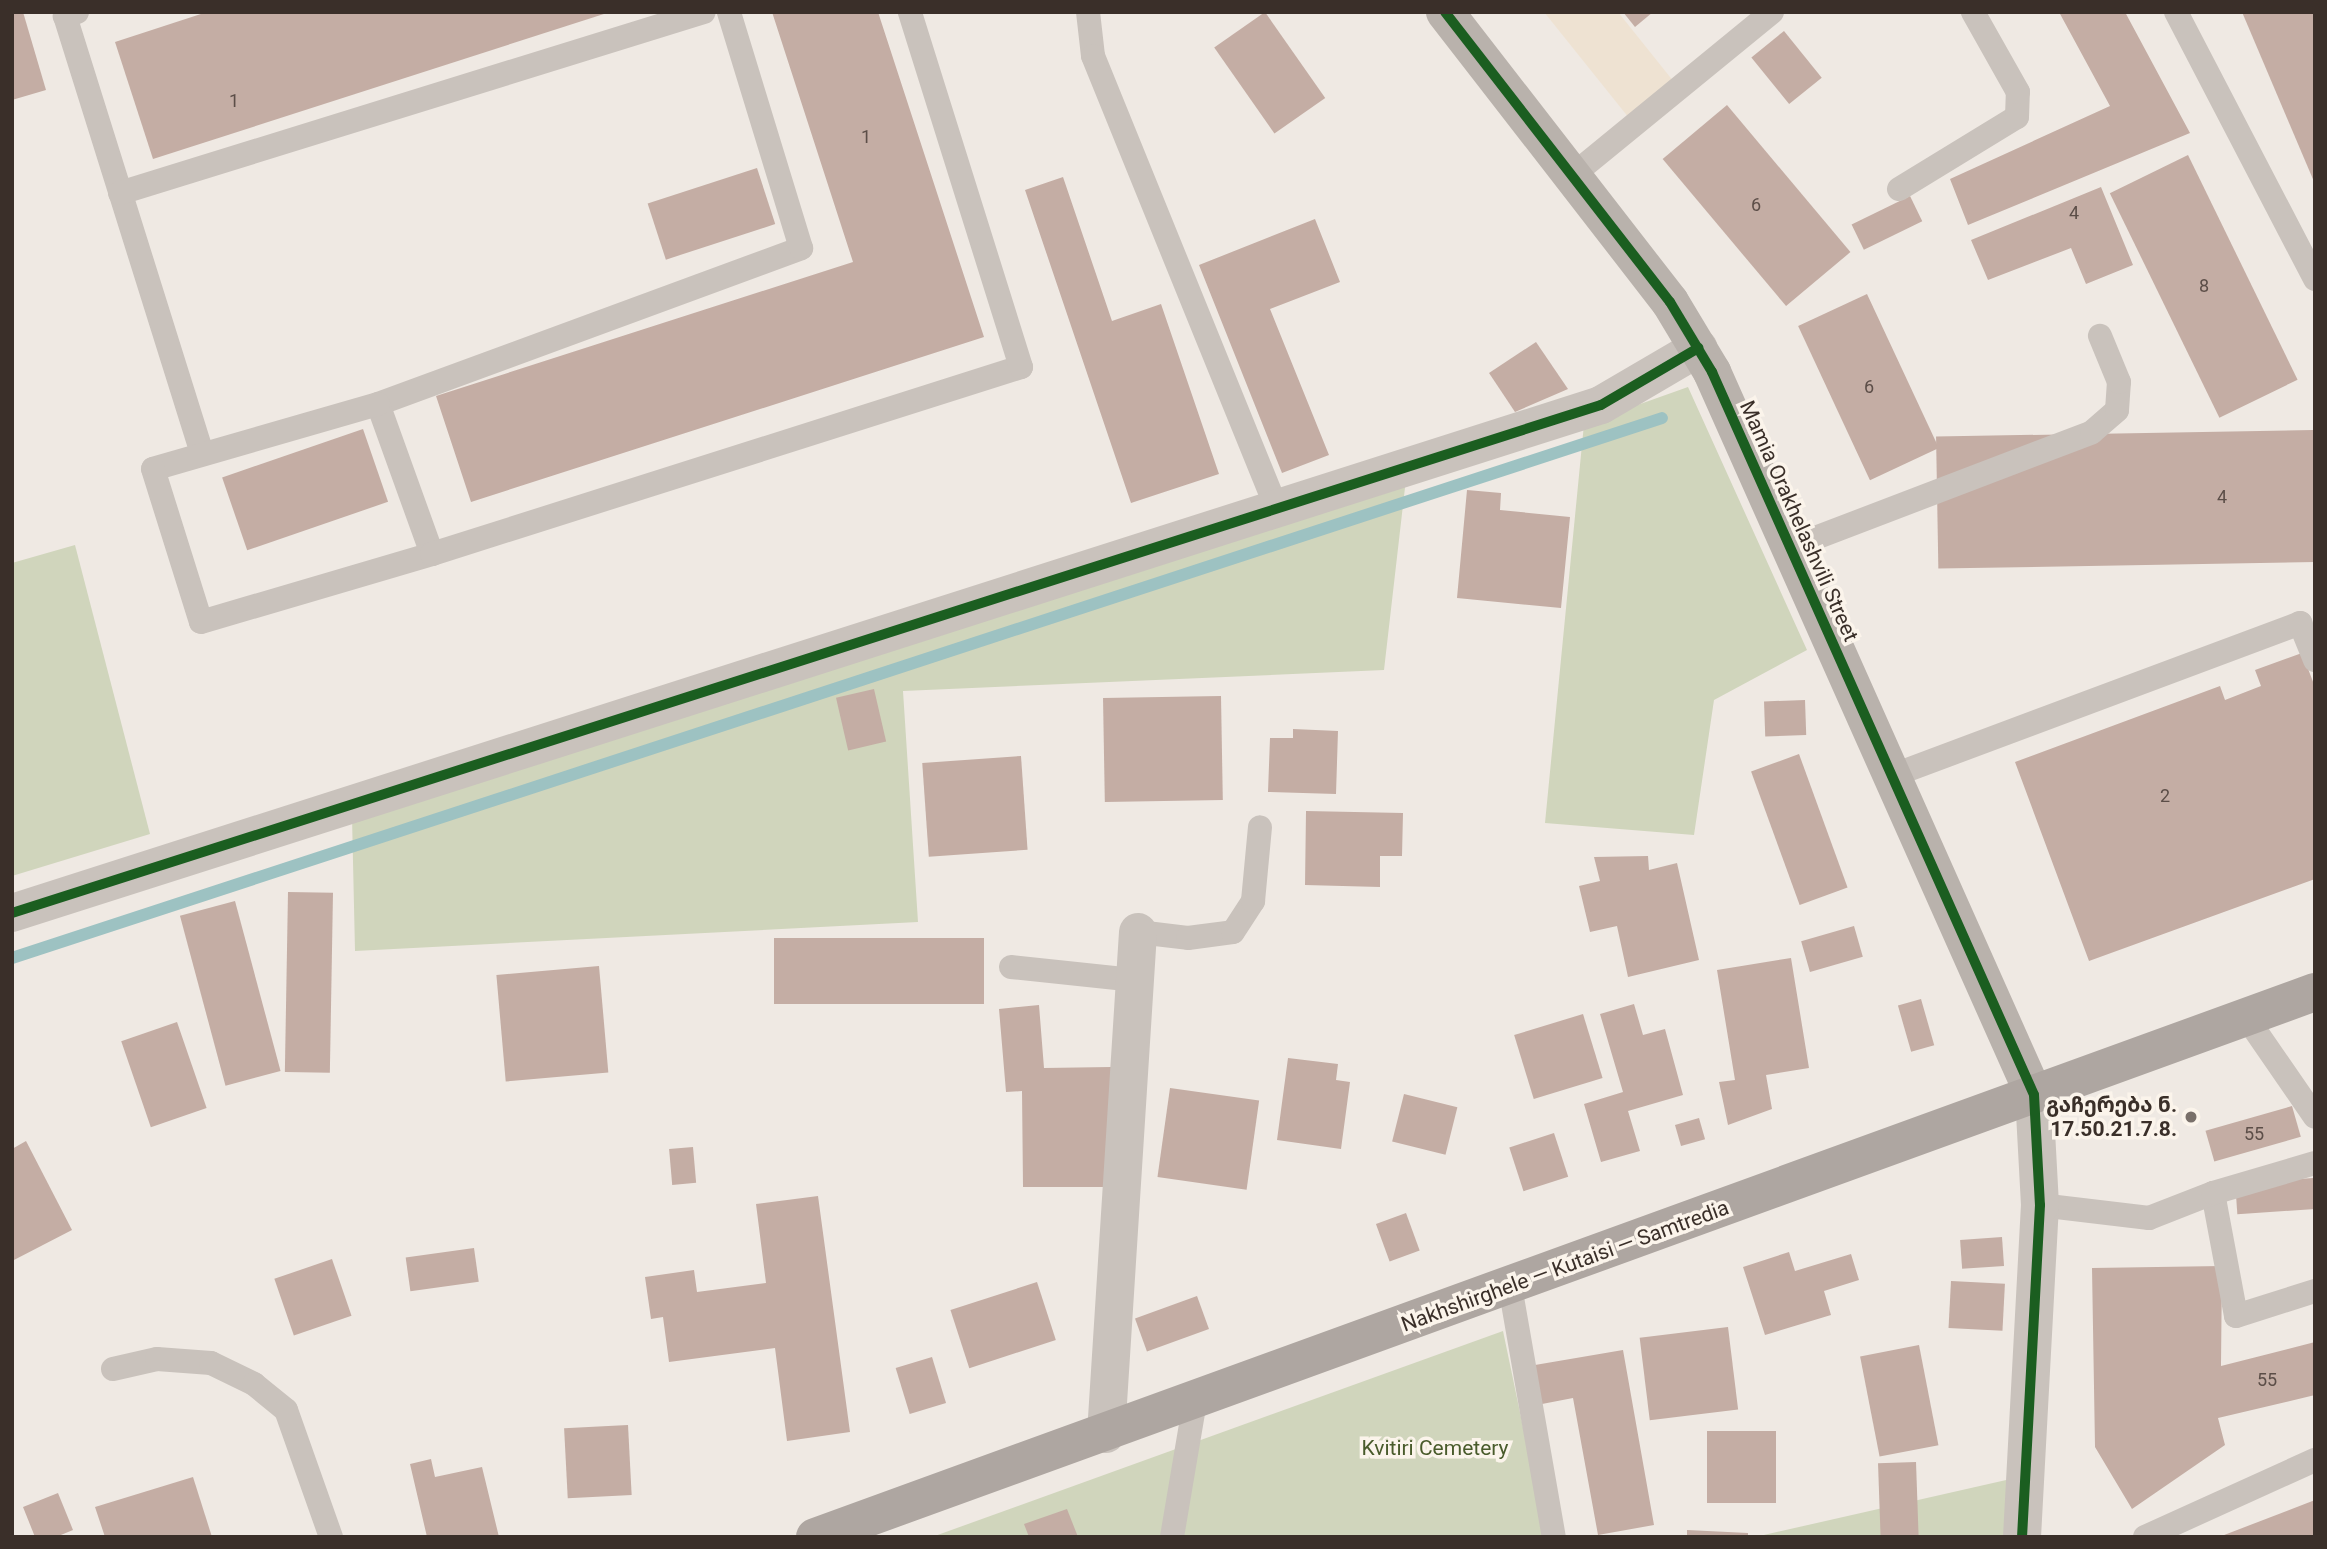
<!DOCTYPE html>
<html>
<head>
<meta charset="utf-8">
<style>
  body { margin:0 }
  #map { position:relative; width:2327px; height:1549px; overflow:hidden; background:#efe9e3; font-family:Roboto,"Noto Sans Georgian",sans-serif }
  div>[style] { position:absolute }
  .green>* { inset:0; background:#d0d5bc }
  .plaza>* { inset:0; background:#eee2d2 }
  .stream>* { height:12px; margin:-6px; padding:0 6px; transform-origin:6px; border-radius:6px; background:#9dc2c2 }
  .building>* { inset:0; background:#c4ada4; transform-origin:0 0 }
  .lane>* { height:24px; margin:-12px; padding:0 12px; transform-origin:12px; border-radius:12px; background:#c9c2bc }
  .street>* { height:38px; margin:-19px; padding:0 19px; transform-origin:19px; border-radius:19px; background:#c9c2bc }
  .secondary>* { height:38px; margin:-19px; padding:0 19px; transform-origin:19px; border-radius:19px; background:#b9b2ac }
  .primary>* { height:38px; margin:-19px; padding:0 19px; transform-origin:19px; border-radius:19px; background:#aea6a1 }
  .cycleway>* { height:10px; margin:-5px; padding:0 5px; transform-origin:5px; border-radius:5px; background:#1b5e20 }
  .dots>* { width:19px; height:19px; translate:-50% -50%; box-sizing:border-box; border:4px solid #fbf4eb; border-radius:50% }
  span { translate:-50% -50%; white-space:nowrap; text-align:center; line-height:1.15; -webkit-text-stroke:7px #fbf4eb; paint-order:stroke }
  .number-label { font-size:18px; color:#5c4e48 }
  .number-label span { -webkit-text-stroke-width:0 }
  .street-label { font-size:21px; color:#3a2f29 }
  .poi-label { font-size:21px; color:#3a2f29; font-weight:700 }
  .right { translate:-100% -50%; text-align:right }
  .park-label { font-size:21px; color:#495b2b }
  .frame { position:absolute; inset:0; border:14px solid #3a2f29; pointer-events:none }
</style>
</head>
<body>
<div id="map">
  <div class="green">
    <i style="clip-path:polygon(1688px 387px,1807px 650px,1714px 700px,1694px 835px,1545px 823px,1584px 424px)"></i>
    <i style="clip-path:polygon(1406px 479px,1384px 670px,903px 691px,918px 922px,355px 951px,352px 817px)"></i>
    <i style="clip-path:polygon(75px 545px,150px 834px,12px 876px,12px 563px)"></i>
    <i style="clip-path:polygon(1503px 1331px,1546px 1537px,932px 1537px)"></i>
    <i style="clip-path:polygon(2015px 1478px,2004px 1537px,1755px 1537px)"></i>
  </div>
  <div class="plaza">
    <i style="clip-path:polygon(1544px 12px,1618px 12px,1678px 87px,1633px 123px)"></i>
  </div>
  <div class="stream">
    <i style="left:12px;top:958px;width:1736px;rotate:-18.12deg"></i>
  </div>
  <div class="building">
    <i style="clip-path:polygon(12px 12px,23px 12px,46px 90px,12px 100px)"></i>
    <i style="clip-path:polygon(207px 12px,607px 12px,607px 13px,153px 159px,115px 42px)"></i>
    <i style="clip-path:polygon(772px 12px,878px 12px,984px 337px,471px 502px,436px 396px,853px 262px)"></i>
    <i style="left:1265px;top:12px;width:105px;height:62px;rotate:55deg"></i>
    <i style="clip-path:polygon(1623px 12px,1653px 12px,1635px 27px)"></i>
    <i style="clip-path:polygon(2059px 12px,2125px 12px,2190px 133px,1968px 225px,1950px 179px,2110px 106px)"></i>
    <i style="clip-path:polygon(2242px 12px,2315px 12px,2315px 184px)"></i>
    <i style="left:1784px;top:31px;width:60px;height:42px;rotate:51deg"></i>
    <i style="left:1727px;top:105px;width:192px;height:84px;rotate:50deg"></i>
    <i style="left:2188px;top:155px;width:250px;height:87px;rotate:64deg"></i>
    <i style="left:757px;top:168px;width:59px;height:115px;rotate:72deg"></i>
    <i style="clip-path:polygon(1063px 177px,1112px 321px,1161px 304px,1219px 474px,1131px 503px,1025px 190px)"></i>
    <i style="clip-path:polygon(2101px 187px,2133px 265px,2086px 284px,2071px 248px,1988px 280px,1971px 240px)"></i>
    <i style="left:1910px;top:196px;width:28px;height:65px;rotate:64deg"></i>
    <i style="clip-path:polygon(1315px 219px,1340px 282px,1270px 309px,1329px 455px,1282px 473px,1199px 265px)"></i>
    <i style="left:1867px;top:294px;width:170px;height:76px;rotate:65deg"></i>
    <i style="clip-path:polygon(1536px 342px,1568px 389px,1515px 412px,1489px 373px)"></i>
    <i style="left:363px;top:429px;width:77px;height:149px;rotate:71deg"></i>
    <i style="left:2313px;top:430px;width:132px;height:377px;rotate:89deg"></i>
    <i style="clip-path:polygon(1467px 490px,1501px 493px,1500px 510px,1570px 517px,1561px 608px,1457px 598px)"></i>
    <i style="clip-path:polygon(2302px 653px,2315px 687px,2315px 879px,2089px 961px,2015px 762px,2220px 686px,2225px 700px,2261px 686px,2255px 670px)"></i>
    <i style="left:874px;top:689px;width:54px;height:39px;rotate:77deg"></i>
    <i style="left:1221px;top:696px;width:104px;height:118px;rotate:89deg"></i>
    <i style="left:1805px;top:700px;width:35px;height:41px;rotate:88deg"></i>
    <i style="clip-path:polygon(1293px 729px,1338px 731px,1336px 794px,1268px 792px,1270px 738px,1293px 738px)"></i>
    <i style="left:1799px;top:754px;width:142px;height:51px;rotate:70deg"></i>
    <i style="left:1021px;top:756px;width:94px;height:99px;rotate:86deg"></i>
    <i style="clip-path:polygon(1306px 811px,1403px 813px,1402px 856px,1380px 856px,1380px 887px,1305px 885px)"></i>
    <i style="clip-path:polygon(1648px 856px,1649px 870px,1677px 863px,1699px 960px,1628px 977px,1617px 926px,1590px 932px,1579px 886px,1600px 881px,1594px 857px)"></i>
    <i style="left:288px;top:892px;width:45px;height:180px;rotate:1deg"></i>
    <i style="left:235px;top:901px;width:176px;height:57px;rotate:75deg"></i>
    <i style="left:1854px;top:926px;width:32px;height:55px;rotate:74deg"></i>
    <i style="left:984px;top:938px;width:66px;height:210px;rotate:90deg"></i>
    <i style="clip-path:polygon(1791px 958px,1809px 1068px,1766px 1075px,1772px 1109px,1728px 1125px,1719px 1082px,1735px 1080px,1717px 970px)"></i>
    <i style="left:599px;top:966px;width:107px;height:103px;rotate:85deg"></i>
    <i style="left:1921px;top:999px;width:48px;height:24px;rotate:74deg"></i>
    <i style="clip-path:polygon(1634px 1004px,1643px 1035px,1665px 1029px,1683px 1095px,1628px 1111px,1640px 1151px,1601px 1162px,1584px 1104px,1623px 1092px,1600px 1014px)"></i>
    <i style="clip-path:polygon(1039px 1005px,1044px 1068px,1111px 1067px,1113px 1187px,1023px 1187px,1022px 1091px,1006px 1092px,999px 1009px)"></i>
    <i style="left:1583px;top:1014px;width:67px;height:72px;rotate:73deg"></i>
    <i style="left:177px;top:1022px;width:91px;height:59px;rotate:71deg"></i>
    <i style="clip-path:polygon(1288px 1058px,1338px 1064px,1336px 1080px,1350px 1082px,1341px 1149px,1277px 1140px)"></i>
    <i style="left:1170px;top:1088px;width:90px;height:90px;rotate:8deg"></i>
    <i style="left:1404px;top:1094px;width:55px;height:49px;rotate:14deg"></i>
    <i style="left:2292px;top:1106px;width:32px;height:90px;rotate:74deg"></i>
    <i style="left:1699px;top:1118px;width:22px;height:25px;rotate:74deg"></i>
    <i style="left:1554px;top:1133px;width:46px;height:47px;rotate:72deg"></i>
    <i style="clip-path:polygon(26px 1141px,72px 1230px,12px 1261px,12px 1149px)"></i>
    <i style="left:693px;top:1147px;width:36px;height:24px;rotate:85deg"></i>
    <i style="left:2313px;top:1178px;width:31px;height:78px;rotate:86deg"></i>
    <i style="clip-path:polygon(818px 1196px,850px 1432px,787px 1441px,775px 1348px,669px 1362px,663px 1317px,651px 1319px,645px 1277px,694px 1270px,697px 1292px,766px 1283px,756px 1204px)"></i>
    <i style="left:1406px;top:1213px;width:40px;height:32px;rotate:70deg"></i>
    <i style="left:2002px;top:1237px;width:29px;height:42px;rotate:86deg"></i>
    <i style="left:474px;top:1248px;width:34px;height:69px;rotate:82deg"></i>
    <i style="clip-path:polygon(1789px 1252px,1795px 1271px,1851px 1254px,1859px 1280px,1824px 1291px,1831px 1315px,1765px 1335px,1743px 1267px)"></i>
    <i style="left:332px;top:1259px;width:60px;height:61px;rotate:71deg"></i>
    <i style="clip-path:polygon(2222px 1266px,2221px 1366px,2315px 1342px,2315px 1395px,2218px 1418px,2225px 1445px,2132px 1509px,2095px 1447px,2092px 1268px)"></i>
    <i style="left:1951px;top:1281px;width:54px;height:47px;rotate:3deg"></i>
    <i style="left:1037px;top:1282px;width:61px;height:91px;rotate:72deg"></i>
    <i style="left:1197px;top:1296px;width:35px;height:66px;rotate:70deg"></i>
    <i style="left:1728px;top:1327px;width:83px;height:89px;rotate:83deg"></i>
    <i style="left:1919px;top:1345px;width:102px;height:60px;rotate:79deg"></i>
    <i style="clip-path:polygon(1623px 1350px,1654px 1525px,1598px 1535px,1573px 1398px,1542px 1404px,1535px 1365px)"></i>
    <i style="left:932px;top:1357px;width:48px;height:38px;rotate:73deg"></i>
    <i style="left:628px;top:1425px;width:70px;height:64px;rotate:87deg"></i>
    <i style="left:1707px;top:1431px;width:69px;height:72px"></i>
    <i style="clip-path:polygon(431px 1459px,435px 1477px,482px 1467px,499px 1537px,427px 1537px,410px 1464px)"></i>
    <i style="left:1916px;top:1462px;width:75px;height:38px;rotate:88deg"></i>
    <i style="clip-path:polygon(193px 1477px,212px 1537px,105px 1537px,95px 1507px)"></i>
    <i style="clip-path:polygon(58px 1493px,73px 1530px,56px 1537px,35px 1537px,23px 1507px)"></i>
    <i style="clip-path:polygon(2315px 1500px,2315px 1537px,2219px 1537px)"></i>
    <i style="clip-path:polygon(1067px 1509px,1078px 1537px,1029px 1537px,1024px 1524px)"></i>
    <i style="clip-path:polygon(1687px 1530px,1748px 1533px,1748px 1537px,1687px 1537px)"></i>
  </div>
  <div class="lane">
    <i style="left:77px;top:12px;width:13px;rotate:162deg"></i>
    <i style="left:65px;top:16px;width:458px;rotate:72.6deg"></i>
    <i style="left:1088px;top:12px;width:44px;rotate:83.5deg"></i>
    <i style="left:1093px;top:56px;width:490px;rotate:67.9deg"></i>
    <i style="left:2176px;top:12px;width:301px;rotate:62.5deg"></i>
    <i style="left:1574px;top:174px;width:256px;rotate:-39.3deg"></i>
    <i style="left:1899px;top:189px;width:138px;rotate:-31.4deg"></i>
    <i style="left:2017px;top:117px;width:25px;rotate:-88deg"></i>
    <i style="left:2018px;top:92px;width:92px;rotate:-119.4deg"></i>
    <i style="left:120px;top:193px;width:611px;rotate:-17.22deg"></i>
    <i style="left:378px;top:404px;width:451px;rotate:-20.2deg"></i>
    <i style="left:801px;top:248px;width:247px;rotate:-107deg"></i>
    <i style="left:1789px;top:548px;width:324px;rotate:-20.9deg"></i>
    <i style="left:2092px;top:432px;width:33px;rotate:-41deg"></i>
    <i style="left:2117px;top:410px;width:28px;rotate:-86deg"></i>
    <i style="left:2119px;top:382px;width:50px;rotate:-112.4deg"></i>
    <i style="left:432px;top:554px;width:159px;rotate:-109.8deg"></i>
    <i style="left:378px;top:404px;width:234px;rotate:163.9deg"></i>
    <i style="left:153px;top:469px;width:160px;rotate:72.6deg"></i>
    <i style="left:201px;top:622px;width:241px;rotate:-16.4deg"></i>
    <i style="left:432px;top:554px;width:618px;rotate:-17.61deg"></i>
    <i style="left:1021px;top:367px;width:372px;rotate:-107.4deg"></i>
    <i style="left:1894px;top:775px;width:434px;rotate:-20.5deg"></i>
    <i style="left:2300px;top:623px;width:40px;rotate:68deg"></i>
    <i style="left:1138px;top:932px;width:50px;rotate:6.8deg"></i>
    <i style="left:1188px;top:938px;width:45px;rotate:-7.6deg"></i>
    <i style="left:1233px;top:932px;width:37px;rotate:-57deg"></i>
    <i style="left:1253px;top:901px;width:74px;rotate:-84.6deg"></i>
    <i style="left:1011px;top:967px;width:125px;rotate:6deg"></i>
    <i style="left:2246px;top:1017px;width:121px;rotate:55.4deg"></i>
    <i style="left:2213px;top:1193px;width:125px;rotate:79.4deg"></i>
    <i style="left:2236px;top:1316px;width:83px;rotate:-17.6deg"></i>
    <i style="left:2040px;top:1205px;width:110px;rotate:6.8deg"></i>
    <i style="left:2149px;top:1218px;width:69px;rotate:-21.3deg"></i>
    <i style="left:2213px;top:1193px;width:106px;rotate:-16.4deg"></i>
    <i style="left:1510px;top:1286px;width:255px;rotate:80.1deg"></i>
    <i style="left:113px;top:1369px;width:45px;rotate:-12.8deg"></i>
    <i style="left:157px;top:1359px;width:54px;rotate:4.2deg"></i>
    <i style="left:211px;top:1363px;width:48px;rotate:26deg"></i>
    <i style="left:254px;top:1384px;width:41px;rotate:39.1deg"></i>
    <i style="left:286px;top:1410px;width:135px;rotate:70.5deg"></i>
    <i style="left:1172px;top:1537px;width:138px;rotate:-80.4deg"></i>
    <i style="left:2145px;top:1537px;width:187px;rotate:-24.4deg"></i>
  </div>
  <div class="street">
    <i style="left:12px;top:913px;width:1668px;rotate:-17.73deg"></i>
    <i style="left:1601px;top:405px;width:113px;rotate:-30.4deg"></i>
    <i style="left:1106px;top:1434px;width:503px;rotate:-86.35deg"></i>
    <i style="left:2022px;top:1537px;width:332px;rotate:-86.9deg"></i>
    <i style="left:2040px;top:1205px;width:110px;rotate:-93.1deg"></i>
  </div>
  <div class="secondary">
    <i style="left:1445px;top:12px;width:367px;rotate:52.2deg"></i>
    <i style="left:1670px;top:302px;width:82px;rotate:59deg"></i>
    <i style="left:1712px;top:372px;width:791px;rotate:65.99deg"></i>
  </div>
  <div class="primary">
    <i style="left:815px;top:1537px;width:1596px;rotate:-19.97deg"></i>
  </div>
  <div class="cycleway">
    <i style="left:1445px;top:12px;width:367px;rotate:52.2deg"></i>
    <i style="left:1670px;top:302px;width:82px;rotate:59deg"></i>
    <i style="left:1712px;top:372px;width:791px;rotate:65.99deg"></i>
    <i style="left:2034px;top:1095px;width:110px;rotate:86.9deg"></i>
    <i style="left:2040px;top:1205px;width:332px;rotate:93.1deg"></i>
    <i style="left:12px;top:913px;width:1668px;rotate:-17.73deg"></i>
    <i style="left:1601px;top:405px;width:113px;rotate:-30.4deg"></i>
  </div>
  <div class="dots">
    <i style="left:2191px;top:1117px;background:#79706a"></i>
  </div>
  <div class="number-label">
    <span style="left:234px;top:101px">1</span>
    <span style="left:866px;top:137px">1</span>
    <span style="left:1756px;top:205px">6</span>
    <span style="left:2074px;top:213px">4</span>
    <span style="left:2204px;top:286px">8</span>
    <span style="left:1869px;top:387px">6</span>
    <span style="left:2222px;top:497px">4</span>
    <span style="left:2165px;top:796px">2</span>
    <span style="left:2254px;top:1134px">55</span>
    <span style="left:2267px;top:1380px">55</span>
  </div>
  <div class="street-label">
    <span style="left:1799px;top:521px;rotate:66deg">Mamia Orakhelashvili Street</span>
    <span style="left:1565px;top:1266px;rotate:-20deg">Nakhshirghele — Kutaisi — Samtredia</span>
  </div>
  <div class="poi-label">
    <span class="right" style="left:2177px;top:1117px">გაჩერება ნ.<br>17.50.21.7.8.</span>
  </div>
  <div class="park-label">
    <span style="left:1435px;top:1448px">Kvitiri Cemetery</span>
  </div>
  <div class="frame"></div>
</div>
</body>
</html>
